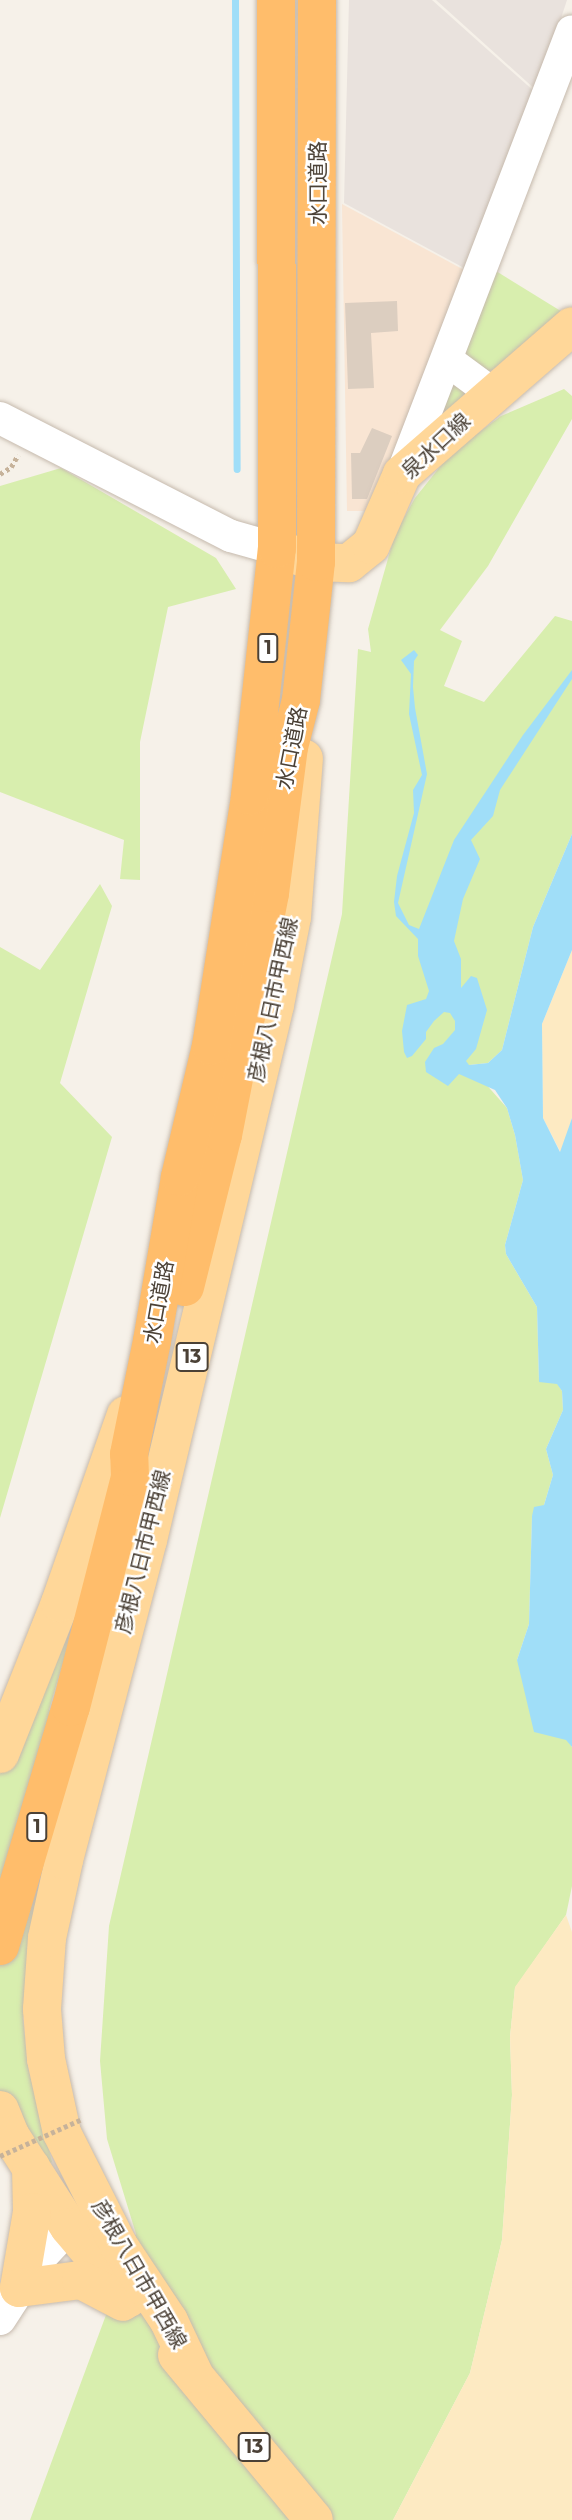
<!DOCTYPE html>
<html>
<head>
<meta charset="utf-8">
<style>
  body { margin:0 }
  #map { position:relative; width:572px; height:2520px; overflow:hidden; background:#f6f1e9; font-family:Montserrat,"Noto Sans JP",sans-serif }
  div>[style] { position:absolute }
  .commercial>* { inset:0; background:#f9e5d3 }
  .industrial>* { inset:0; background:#e9e2dd }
  .green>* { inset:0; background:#d8eeae }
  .sand>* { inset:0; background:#fdeac2 }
  .water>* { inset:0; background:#a0def8 }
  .stream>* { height:7px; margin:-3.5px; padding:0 3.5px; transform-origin:3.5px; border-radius:3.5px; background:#a0def8 }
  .building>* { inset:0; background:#dccec0 }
  .path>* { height:4.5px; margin-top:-2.25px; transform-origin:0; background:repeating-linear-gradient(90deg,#c6b29a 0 3.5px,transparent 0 7px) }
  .roads { filter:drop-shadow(0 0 2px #c6baad) drop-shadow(0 0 2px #c6baad) }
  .minor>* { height:32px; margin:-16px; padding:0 16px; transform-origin:16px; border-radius:16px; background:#fff }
  .major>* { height:38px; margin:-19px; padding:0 19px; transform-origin:19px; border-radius:19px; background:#ffd799 }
  .highway>* { height:38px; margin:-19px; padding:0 19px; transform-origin:19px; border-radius:19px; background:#ffbd6b }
  .path-bridge>* { height:4.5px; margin-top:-2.25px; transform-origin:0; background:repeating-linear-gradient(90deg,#c6b29a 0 3.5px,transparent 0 7px) }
  span { translate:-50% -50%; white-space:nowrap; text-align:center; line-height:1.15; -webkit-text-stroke:5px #fff; paint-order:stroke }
  .shield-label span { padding:2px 5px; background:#fff; border:2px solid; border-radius:5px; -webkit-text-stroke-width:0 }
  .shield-label { font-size:19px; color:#4b4136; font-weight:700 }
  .street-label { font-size:21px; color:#4b4136 }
</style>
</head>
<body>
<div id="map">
  <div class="commercial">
    <i style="clip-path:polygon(342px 204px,466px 271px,371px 511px,347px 511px)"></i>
  </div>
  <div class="industrial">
    <i style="clip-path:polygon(349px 0,432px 0,535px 92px,466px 269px,344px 203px)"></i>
    <i style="clip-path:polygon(436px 0,567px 0,537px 91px)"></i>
  </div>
  <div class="green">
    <i style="clip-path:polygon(496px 271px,564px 313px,511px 364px,474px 376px,456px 353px)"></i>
    <i style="clip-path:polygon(452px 381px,468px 384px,470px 398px,449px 419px,439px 407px)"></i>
    <i style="clip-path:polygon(564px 389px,572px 396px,572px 419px,488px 566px,440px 630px,462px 641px,444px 686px,484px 702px,555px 616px,572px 621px,572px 834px,533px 927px,502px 1050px,488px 1063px,469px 1065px,507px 1108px,515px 1135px,523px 1180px,505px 1245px,506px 1254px,537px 1307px,539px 1381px,557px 1383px,562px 1391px,563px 1410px,546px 1449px,553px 1475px,544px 1505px,532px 1516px,529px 1624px,517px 1660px,572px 1747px,572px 1886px,566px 1915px,515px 1988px,510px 2037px,512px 2095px,502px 2240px,470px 2373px,393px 2520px,30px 2520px,136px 2234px,107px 2139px,100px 2061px,109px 1926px,342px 914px,358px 649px,371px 652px,368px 629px,395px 534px,415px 498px,451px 453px,501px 416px)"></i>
    <i style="clip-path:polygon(61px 468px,216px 558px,236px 589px,168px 607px,140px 742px,140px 880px,120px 879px,124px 840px,0 792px,0 486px)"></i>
    <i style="clip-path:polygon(100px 884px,112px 906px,60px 1083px,112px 1137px,0 1518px,0 947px,40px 970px)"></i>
    <i style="clip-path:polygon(111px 1499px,49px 1710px,88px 1720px,28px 1947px,23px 2019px,28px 2067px,52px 2162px,39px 2170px,0 2091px,0 1770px)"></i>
  </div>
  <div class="sand">
    <i style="clip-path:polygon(572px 950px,572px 1118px,561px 1153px,543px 1118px,542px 1024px)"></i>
    <i style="clip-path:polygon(566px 1915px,572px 1932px,572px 2520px,393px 2520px,470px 2373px,502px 2240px,512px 2095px,510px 2037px,515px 1987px)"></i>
  </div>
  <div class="water">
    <i style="clip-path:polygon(414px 650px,418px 655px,414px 661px,413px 687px,415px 708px,427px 774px,398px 903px,409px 925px,419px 929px,454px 840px,523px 735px,572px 670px,572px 679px,500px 790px,493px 816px,471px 840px,480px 859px,463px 899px,454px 941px,461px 959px,461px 988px,471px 976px,477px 978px,487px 1010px,476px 1049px,466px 1061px,469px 1065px,488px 1063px,502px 1050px,533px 927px,572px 834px,572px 950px,542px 1024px,543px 1118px,560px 1152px,572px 1118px,572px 1747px,566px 1740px,534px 1732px,517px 1660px,529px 1624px,532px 1516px,534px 1507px,544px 1505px,553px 1475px,546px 1449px,563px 1410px,562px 1391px,557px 1384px,539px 1382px,537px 1307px,506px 1254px,505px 1245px,523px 1180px,515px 1135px,507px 1108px,495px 1090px,459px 1074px,448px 1086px,426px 1072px,425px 1062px,434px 1048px,443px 1044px,455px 1030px,455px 1021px,450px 1013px,444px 1012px,434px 1021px,426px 1032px,426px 1039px,412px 1056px,407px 1058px,404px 1052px,402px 1031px,407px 1005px,426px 999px,429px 991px,418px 956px,418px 939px,396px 916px,394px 902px,397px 876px,414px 813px,413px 790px,422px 775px,409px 714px,411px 674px,401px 660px)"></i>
  </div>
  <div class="stream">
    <i style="left:235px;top:0;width:469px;rotate:89.8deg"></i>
  </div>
  <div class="building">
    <i style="clip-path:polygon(397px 301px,398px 331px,371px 333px,374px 388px,348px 389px,345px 303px)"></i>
    <i style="clip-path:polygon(372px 428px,392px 436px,367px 499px,352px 499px,351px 453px,360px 453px)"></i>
  </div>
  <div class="path">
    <i style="left:0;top:474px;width:13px;rotate:-32deg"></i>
    <i style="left:11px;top:467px;width:14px;rotate:-60deg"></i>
  </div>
  <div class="roads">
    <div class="minor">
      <i style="left:447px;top:360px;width:57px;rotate:36.5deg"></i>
      <i style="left:0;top:418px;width:259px;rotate:27.1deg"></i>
      <i style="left:231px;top:536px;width:48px;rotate:15.8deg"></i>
      <i style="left:402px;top:474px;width:474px;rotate:-69deg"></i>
      <i style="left:0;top:2319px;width:72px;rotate:-57deg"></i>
      <i style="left:39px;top:2259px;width:44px;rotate:-46.8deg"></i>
    </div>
    <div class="major">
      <i style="left:277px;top:549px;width:41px;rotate:18.4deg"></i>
      <i style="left:316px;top:562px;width:33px;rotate:2deg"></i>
      <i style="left:349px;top:563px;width:28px;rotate:-39deg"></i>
      <i style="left:371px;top:545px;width:77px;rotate:-66.4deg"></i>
      <i style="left:402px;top:474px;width:225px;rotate:-41deg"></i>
      <i style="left:0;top:1754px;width:162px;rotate:-68.3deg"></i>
      <i style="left:60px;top:1603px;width:199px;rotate:-70.7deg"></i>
      <i style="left:0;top:2110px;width:27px;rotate:68deg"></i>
      <i style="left:10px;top:2135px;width:109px;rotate:57.3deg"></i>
      <i style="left:69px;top:2227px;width:93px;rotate:49.8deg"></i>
      <i style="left:31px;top:2167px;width:45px;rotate:88.7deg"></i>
      <i style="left:32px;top:2212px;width:77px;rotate:99.7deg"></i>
      <i style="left:19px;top:2288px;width:63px;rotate:-7.4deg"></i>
      <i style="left:81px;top:2280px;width:47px;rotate:27.6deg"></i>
      <i style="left:177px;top:2355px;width:214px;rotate:50.3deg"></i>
      <i style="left:194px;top:2374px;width:59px;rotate:-115.3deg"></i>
      <i style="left:169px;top:2321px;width:90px;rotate:-123.7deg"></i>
      <i style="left:119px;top:2246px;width:127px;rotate:-116.8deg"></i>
      <i style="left:62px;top:2133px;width:76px;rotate:-102.2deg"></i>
      <i style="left:46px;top:2059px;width:50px;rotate:-94.6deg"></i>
      <i style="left:42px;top:2009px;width:71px;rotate:-86deg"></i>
      <i style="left:47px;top:1938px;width:80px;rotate:-77.7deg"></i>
      <i style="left:64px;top:1860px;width:331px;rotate:-75.3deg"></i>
      <i style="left:148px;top:1540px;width:550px;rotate:-76.65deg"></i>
      <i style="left:275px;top:1005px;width:90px;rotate:-79.1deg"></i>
      <i style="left:292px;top:917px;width:159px;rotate:-85.7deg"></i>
    </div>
    <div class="highway">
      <i style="left:185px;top:1287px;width:157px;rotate:-76deg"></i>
      <i style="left:223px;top:1135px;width:247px;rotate:-79deg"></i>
      <i style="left:270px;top:893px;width:147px;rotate:-82.6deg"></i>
      <i style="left:289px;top:747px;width:49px;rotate:-75.7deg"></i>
      <i style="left:301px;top:700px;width:139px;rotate:-83.8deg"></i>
      <i style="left:316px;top:562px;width:562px;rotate:-89.9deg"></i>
      <i style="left:0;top:1946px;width:249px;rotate:-73.5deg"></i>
      <i style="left:71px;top:1707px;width:237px;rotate:-75.6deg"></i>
      <i style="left:130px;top:1477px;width:23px;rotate:-92deg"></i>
      <i style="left:129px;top:1454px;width:115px;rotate:-78.5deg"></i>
      <i style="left:152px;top:1341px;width:166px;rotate:-80.3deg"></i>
      <i style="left:180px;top:1177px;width:135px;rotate:-76.7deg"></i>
      <i style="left:211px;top:1046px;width:253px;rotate:-81.1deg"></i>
      <i style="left:250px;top:796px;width:248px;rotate:-83.8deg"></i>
      <i style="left:277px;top:549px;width:549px;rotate:-90.1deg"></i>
    </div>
  </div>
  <div class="path-bridge">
    <i style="left:0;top:2156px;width:90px;rotate:-24.3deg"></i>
  </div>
  <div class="shield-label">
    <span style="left:268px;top:648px">1</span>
    <span style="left:192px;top:1357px">13</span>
    <span style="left:37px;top:1827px">1</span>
    <span style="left:254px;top:2447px">13</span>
  </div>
  <div class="street-label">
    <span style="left:318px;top:183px;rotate:-90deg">水口道路</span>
    <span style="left:436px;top:446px;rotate:-43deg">泉水口線</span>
    <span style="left:292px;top:748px;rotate:-79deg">水口道路</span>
    <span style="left:273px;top:1000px;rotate:-78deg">彦根八日市甲西線</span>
    <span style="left:159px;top:1302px;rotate:-80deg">水口道路</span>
    <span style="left:143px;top:1552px;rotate:-76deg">彦根八日市甲西線</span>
    <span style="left:139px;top:2274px;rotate:60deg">彦根八日市甲西線</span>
  </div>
</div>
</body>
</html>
